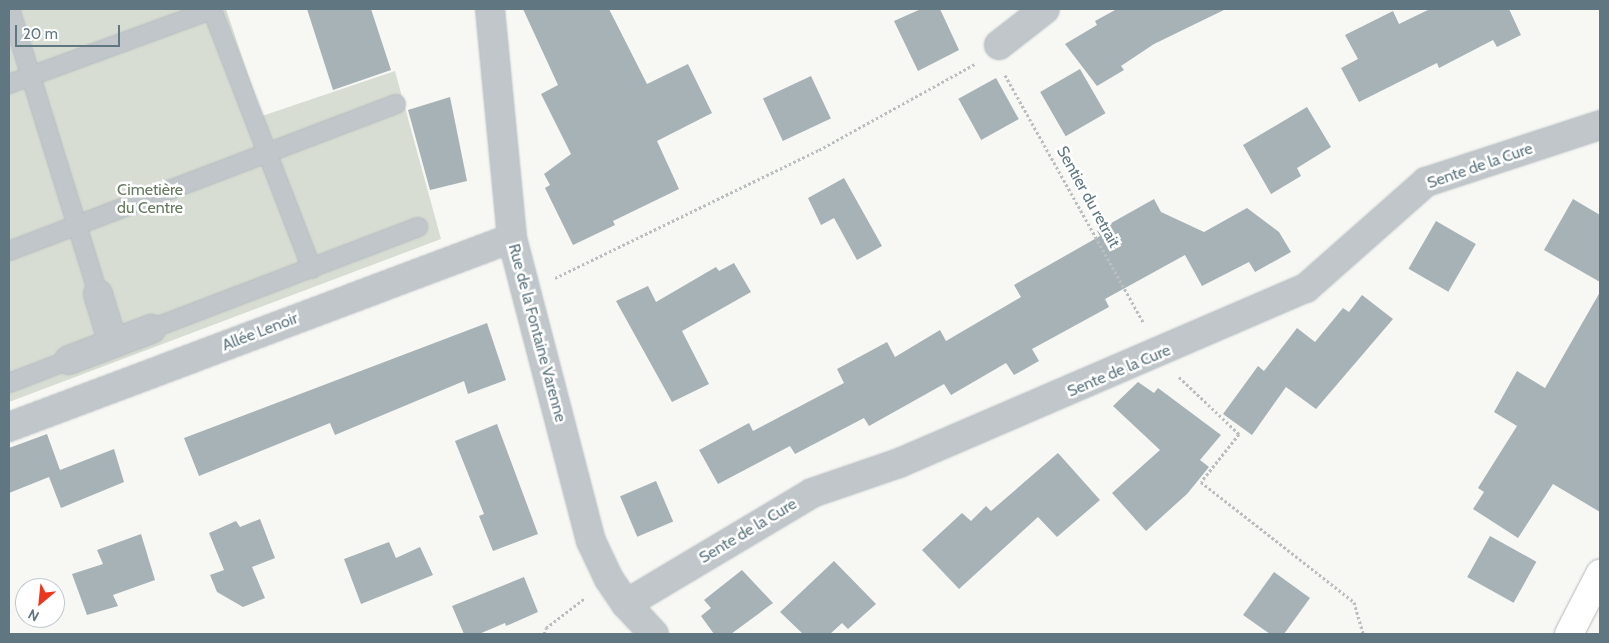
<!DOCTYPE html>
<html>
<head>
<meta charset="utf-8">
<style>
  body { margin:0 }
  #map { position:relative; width:1609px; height:643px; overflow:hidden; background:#f7f7f4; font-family:Cabin,sans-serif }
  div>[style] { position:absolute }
  .green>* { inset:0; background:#d8ddd3 }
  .building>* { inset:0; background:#a6b2b6; transform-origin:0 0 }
  .path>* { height:3px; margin-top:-1.5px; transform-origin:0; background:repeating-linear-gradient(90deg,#babec0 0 2.5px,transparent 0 5px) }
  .roads { filter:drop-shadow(0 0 1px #b2babe) drop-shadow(0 0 1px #b2babe) }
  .lane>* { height:18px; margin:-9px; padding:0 9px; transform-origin:9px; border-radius:9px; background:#c0c6c9 }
  .street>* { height:28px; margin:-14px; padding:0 14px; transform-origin:14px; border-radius:14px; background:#c0c6c9 }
  .secondary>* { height:28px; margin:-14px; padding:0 14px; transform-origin:14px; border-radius:14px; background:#fff }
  span { translate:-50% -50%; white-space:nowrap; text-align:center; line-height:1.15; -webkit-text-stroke:5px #fff; paint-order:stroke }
  .street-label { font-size:16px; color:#607781 }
  .park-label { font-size:16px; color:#677960 }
  .frame { position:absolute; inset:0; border:10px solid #607781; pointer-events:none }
  .north { position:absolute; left:15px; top:578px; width:50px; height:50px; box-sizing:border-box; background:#fff; border:1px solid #bfc9cd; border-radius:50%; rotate:208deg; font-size:14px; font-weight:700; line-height:20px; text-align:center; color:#607781 }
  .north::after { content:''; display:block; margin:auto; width:18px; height:22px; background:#ee361e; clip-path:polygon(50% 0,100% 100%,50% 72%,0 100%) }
  .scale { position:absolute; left:15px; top:25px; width:105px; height:22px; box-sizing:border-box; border:2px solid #607781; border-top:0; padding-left:6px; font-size:15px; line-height:18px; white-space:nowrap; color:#607781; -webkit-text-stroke:4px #fff; paint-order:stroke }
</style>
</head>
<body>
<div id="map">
  <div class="green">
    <i style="clip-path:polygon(9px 9px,226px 9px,262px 116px,395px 71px,441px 239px,9px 402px)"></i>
  </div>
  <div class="building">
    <i style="clip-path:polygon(307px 9px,371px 9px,391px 70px,333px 90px)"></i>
    <i style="clip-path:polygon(523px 9px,609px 9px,647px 84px,688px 64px,712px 113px,657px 141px,679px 189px,613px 221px,615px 225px,573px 245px,545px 188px,550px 185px,544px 174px,571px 154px,541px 94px,558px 85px)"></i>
    <i style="clip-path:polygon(921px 9px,940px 9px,959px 50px,918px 71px,894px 21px)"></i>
    <i style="clip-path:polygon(1117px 9px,1226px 9px,1154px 44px,1121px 66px,1124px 70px,1097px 86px,1065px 44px,1097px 25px,1095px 21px)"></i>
    <i style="clip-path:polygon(1430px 9px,1509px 9px,1521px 35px,1497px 47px,1493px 40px,1439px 68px,1437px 63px,1359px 102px,1341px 68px,1358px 59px,1345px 35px,1393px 11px,1399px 24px)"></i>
    <i style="left:1080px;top:69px;width:51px;height:46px;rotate:60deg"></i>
    <i style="left:811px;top:76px;width:47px;height:53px;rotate:65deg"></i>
    <i style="left:996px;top:78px;width:47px;height:43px;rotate:61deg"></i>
    <i style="clip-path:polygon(450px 97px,467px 181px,430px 190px,408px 110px)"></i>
    <i style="clip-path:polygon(1307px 107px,1331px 147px,1297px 168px,1301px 176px,1271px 194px,1243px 145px)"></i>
    <i style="clip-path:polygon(844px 178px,882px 246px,857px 260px,834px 218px,821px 225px,808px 198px)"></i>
    <i style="clip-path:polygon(1154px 199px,1161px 212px,1204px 232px,1247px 208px,1279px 232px,1291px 252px,1255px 272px,1249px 262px,1202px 286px,1185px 255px,1105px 299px,1109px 307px,1032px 349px,1039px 361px,1014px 375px,1006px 363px,951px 395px,944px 384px,869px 426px,864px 418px,795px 454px,790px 446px,718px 484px,699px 450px,749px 423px,753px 431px,844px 383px,837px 369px,887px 342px,895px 357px,940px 330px,946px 341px,1021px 297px,1014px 285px,1100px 236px,1097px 231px)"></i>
    <i style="clip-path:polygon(1573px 199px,1600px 215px,1600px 282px,1544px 250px)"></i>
    <i style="left:1436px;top:221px;width:46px;height:55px;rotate:30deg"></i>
    <i style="clip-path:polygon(734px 263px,751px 292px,682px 331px,709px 384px,672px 402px,616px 301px,648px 286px,656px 302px,716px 267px,719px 271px)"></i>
    <i style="clip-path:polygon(1600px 292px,1600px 512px,1553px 484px,1518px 538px,1473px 509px,1484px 492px,1478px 488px,1517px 426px,1494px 412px,1517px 371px,1545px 388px)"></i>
    <i style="clip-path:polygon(1362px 295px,1393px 319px,1316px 409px,1286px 387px,1252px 435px,1223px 414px,1258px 366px,1264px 371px,1297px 328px,1315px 342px,1343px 308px,1349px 312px)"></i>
    <i style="clip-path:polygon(487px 323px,506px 380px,468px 394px,464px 381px,335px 435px,330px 423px,199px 476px,184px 438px)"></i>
    <i style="clip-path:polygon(1138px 382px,1154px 393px,1158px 388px,1221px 435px,1200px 460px,1209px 467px,1187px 494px,1146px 531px,1112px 493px,1160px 450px,1113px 406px)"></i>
    <i style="clip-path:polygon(497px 424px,538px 534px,493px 551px,479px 516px,484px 514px,455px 441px)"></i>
    <i style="clip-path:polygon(47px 434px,60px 470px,114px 449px,124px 482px,61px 508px,49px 477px,9px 493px,9px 448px)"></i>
    <i style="clip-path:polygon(1058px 453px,1100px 500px,1057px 537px,1038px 517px,959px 589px,922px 550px,962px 513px,971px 521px,986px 506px,991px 511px)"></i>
    <i style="left:656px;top:481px;width:44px;height:39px;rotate:67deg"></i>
    <i style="clip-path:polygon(260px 519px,275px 558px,252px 567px,265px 598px,243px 607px,217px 592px,210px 575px,224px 570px,209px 533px,236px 521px,240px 527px)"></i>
    <i style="clip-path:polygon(141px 534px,155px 580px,113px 595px,118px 606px,87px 615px,72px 574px,103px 564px,97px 550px)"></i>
    <i style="left:1490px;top:536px;width:53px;height:47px;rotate:29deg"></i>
    <i style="clip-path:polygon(389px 542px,396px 558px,420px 547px,433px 575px,361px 604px,344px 559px)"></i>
    <i style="clip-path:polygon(834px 561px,876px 604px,848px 629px,842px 623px,830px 634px,803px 634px,780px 612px)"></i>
    <i style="clip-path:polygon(742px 570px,773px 603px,731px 634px,714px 634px,701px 616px,711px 608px,704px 600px)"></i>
    <i style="clip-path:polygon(1274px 572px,1310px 598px,1284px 634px,1270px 634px,1243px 615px)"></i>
    <i style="clip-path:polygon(524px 577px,538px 612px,506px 626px,505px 623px,479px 634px,464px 634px,452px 606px)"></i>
  </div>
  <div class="path">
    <i style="left:1005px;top:75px;width:283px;rotate:60.8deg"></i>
    <i style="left:555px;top:278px;width:293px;rotate:-25.9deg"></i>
    <i style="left:819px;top:150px;width:178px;rotate:-28.9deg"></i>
    <i style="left:1179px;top:377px;width:83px;rotate:43.5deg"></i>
    <i style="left:1239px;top:434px;width:61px;rotate:128.4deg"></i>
    <i style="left:1201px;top:482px;width:194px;rotate:38.1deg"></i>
    <i style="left:1354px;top:602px;width:33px;rotate:74deg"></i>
    <i style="left:544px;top:634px;width:6px;rotate:-72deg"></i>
    <i style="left:546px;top:628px;width:49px;rotate:-37.6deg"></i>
  </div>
  <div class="roads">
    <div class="lane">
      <i style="left:10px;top:9px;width:298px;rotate:72.8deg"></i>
      <i style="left:9px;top:84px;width:212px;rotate:-20.1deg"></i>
      <i style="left:208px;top:11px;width:7px;rotate:34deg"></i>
      <i style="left:214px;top:15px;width:272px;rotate:68.9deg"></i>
      <i style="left:9px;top:251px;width:414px;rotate:-20.8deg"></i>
      <i style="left:151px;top:329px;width:286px;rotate:-20.9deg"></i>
      <i style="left:9px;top:383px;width:64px;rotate:-21deg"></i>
    </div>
    <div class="street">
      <i style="left:490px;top:9px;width:230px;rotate:84.5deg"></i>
      <i style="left:512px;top:238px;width:313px;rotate:75.4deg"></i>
      <i style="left:591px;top:541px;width:42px;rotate:64.7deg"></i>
      <i style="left:609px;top:579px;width:30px;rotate:56deg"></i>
      <i style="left:626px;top:604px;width:41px;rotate:47deg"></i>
      <i style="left:999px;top:45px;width:58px;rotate:-38deg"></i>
      <i style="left:98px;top:294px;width:51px;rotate:73deg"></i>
      <i style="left:69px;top:360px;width:88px;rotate:-20.7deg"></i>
      <i style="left:9px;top:427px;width:537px;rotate:-20.59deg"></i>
      <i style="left:626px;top:604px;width:217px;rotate:-30.8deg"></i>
      <i style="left:812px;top:493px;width:92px;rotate:-19deg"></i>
      <i style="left:899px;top:463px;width:443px;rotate:-23.3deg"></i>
      <i style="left:1306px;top:288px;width:160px;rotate:-41.5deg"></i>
      <i style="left:1426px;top:182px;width:183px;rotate:-18.1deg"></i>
    </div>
    <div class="secondary">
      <i style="left:1569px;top:634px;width:68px;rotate:-62.7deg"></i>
    </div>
  </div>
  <div class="street-label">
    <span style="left:1480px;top:166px;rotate:-19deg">Sente de la Cure</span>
    <span style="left:1088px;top:197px;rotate:61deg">Sentier du retrait</span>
    <span style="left:260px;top:332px;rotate:-21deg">Allée Lenoir</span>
    <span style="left:537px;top:333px;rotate:75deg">Rue de la Fontaine Varenne</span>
    <span style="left:1119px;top:371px;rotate:-23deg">Sente de la Cure</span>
    <span style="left:748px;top:531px;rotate:-31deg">Sente de la Cure</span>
  </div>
  <div class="park-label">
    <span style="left:150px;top:199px">Cimetière<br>du Centre</span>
  </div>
  <div class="frame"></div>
  <div class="north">N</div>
  <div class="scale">20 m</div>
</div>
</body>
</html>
